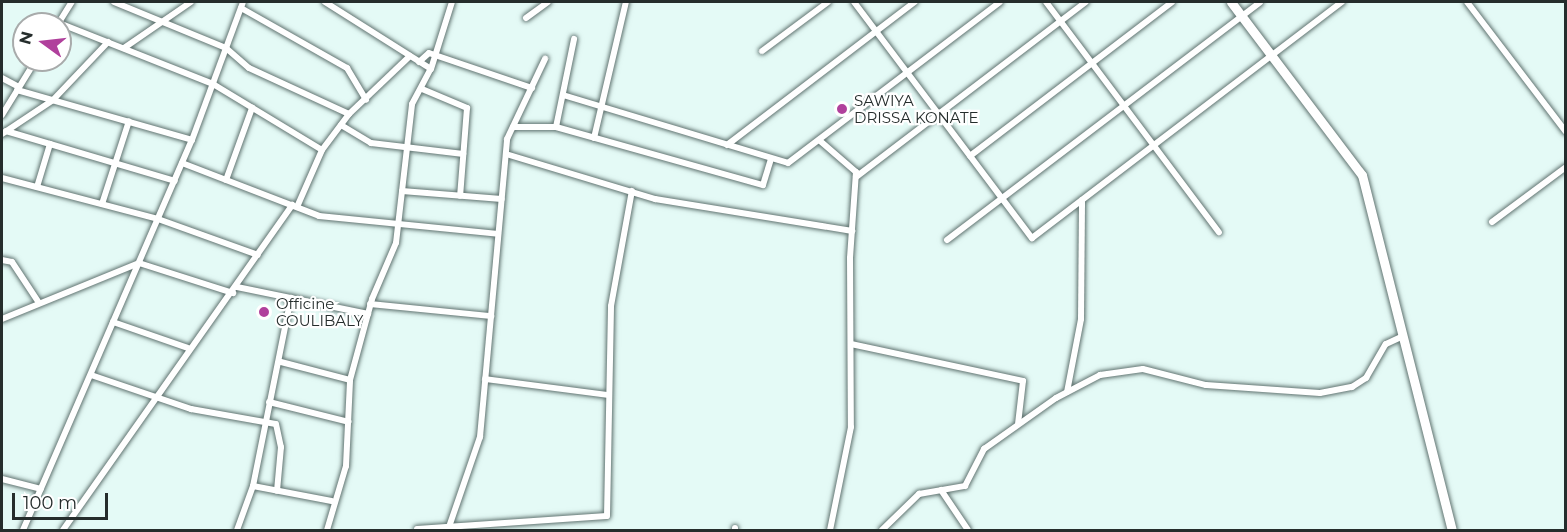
<!DOCTYPE html>
<html>
<head>
<meta charset="utf-8">
<style>
  body { margin:0 }
  #map { position:relative; width:1567px; height:532px; overflow:hidden; background:#e4faf6; font-family:Montserrat,sans-serif }
  div>[style] { position:absolute }
  .roads { filter:drop-shadow(0 0 2px #617471) drop-shadow(0 0 2px #617471) }
  .street>* { height:6px; margin:-3px; padding:0 3px; transform-origin:3px; border-radius:3px; background:#fff }
  .secondary>* { height:9px; margin:-4.5px; padding:0 4.5px; transform-origin:4.5px; border-radius:4.5px; background:#fff }
  .dots>* { width:16px; height:16px; translate:-50% -50%; box-sizing:border-box; border:3px solid #fff; border-radius:50% }
  span { translate:-50% -50%; white-space:nowrap; text-align:center; line-height:1.15; -webkit-text-stroke:4.5px #fff; paint-order:stroke }
  .poi-label { font-size:15px; color:#252d2c }
  .left { translate:0 -50%; text-align:left }
  .frame { position:absolute; inset:0; border:3px solid #252d2c; pointer-events:none }
  .north { position:absolute; left:12px; top:12px; width:60px; height:60px; box-sizing:border-box; background:#fff; border:2px solid #a8abab; border-radius:50%; rotate:285deg; font-size:16px; font-weight:700; line-height:24px; text-align:center; color:#252d2c }
  .north::after { content:''; display:block; margin:auto; width:21px; height:27px; background:#b0409c; clip-path:polygon(50% 0,100% 100%,50% 72%,0 100%) }
  .scale { position:absolute; left:12px; top:493px; width:96px; height:27px; box-sizing:border-box; border:3px solid #252d2c; border-top:0; padding-left:8px; font-size:18px; line-height:21px; white-space:nowrap; color:#252d2c; -webkit-text-stroke:4px #fff; paint-order:stroke }
</style>
</head>
<body>
<div id="map">
  <div class="roads">
    <div class="street">
      <i style="left:114px;top:2px;width:121px;rotate:22.3deg"></i>
      <i style="left:226px;top:48px;width:30px;rotate:41deg"></i>
      <i style="left:249px;top:68px;width:110px;rotate:24.7deg"></i>
      <i style="left:325px;top:2px;width:125px;rotate:32.3deg"></i>
      <i style="left:854px;top:2px;width:296px;rotate:53deg"></i>
      <i style="left:1032px;top:238px;width:390px;rotate:-37.3deg"></i>
      <i style="left:1046px;top:2px;width:288px;rotate:53.1deg"></i>
      <i style="left:1467px;top:2px;width:163px;rotate:52.7deg"></i>
      <i style="left:241px;top:8px;width:122px;rotate:29.5deg"></i>
      <i style="left:347px;top:68px;width:37px;rotate:59deg"></i>
      <i style="left:526px;top:18px;width:27px;rotate:-36deg"></i>
      <i style="left:59px;top:23px;width:166px;rotate:21.6deg"></i>
      <i style="left:213px;top:84px;width:127px;rotate:31.2deg"></i>
      <i style="left:58px;top:24px;width:26px;rotate:-58deg"></i>
      <i style="left:124px;top:48px;width:81px;rotate:-34.5deg"></i>
      <i style="left:762px;top:51px;width:82px;rotate:-36.6deg"></i>
      <i style="left:419px;top:62px;width:13px;rotate:-42deg"></i>
      <i style="left:429px;top:53px;width:109px;rotate:18.8deg"></i>
      <i style="left:2px;top:78px;width:19px;rotate:28deg"></i>
      <i style="left:422px;top:89px;width:49px;rotate:22.9deg"></i>
      <i style="left:467px;top:108px;width:88px;rotate:94.5deg"></i>
      <i style="left:17px;top:90px;width:182px;rotate:15.9deg"></i>
      <i style="left:563px;top:95px;width:235px;rotate:16.8deg"></i>
      <i style="left:788px;top:163px;width:266px;rotate:-37.2deg"></i>
      <i style="left:2px;top:115px;width:65px;rotate:-58.3deg"></i>
      <i style="left:341px;top:125px;width:35px;rotate:31deg"></i>
      <i style="left:371px;top:143px;width:93px;rotate:6.8deg"></i>
      <i style="left:513px;top:127px;width:43px"></i>
      <i style="left:556px;top:127px;width:215px;rotate:15.7deg"></i>
      <i style="left:763px;top:185px;width:27px;rotate:-73deg"></i>
      <i style="left:556px;top:127px;width:90px;rotate:-78.4deg"></i>
      <i style="left:6px;top:131px;width:176px;rotate:16.5deg"></i>
      <i style="left:2px;top:134px;width:61px;rotate:-33.7deg"></i>
      <i style="left:53px;top:100px;width:80px;rotate:-46.5deg"></i>
      <i style="left:594px;top:138px;width:140px;rotate:-76.8deg"></i>
      <i style="left:819px;top:140px;width:49px;rotate:40.9deg"></i>
      <i style="left:856px;top:172px;width:86px;rotate:94deg"></i>
      <i style="left:850px;top:258px;width:169px;rotate:89.7deg"></i>
      <i style="left:851px;top:427px;width:105px;rotate:101.5deg"></i>
      <i style="left:727px;top:145px;width:236px;rotate:-37.3deg"></i>
      <i style="left:506px;top:154px;width:156px;rotate:16.8deg"></i>
      <i style="left:655px;top:199px;width:200px;rotate:9.2deg"></i>
      <i style="left:970px;top:156px;width:254px;rotate:-37.3deg"></i>
      <i style="left:182px;top:163px;width:147px;rotate:21.1deg"></i>
      <i style="left:319px;top:216px;width:180px;rotate:5.7deg"></i>
      <i style="left:856px;top:177px;width:289px;rotate:-37.3deg"></i>
      <i style="left:2px;top:178px;width:161px;rotate:14.7deg"></i>
      <i style="left:158px;top:219px;width:106px;rotate:19.8deg"></i>
      <i style="left:226px;top:180px;width:77px;rotate:-70.1deg"></i>
      <i style="left:37px;top:187px;width:45px;rotate:-73.2deg"></i>
      <i style="left:402px;top:191px;width:100px;rotate:4.6deg"></i>
      <i style="left:102px;top:204px;width:87px;rotate:-72deg"></i>
      <i style="left:297px;top:207px;width:62px;rotate:-66.3deg"></i>
      <i style="left:322px;top:150px;width:45px;rotate:-53.1deg"></i>
      <i style="left:349px;top:114px;width:84px;rotate:-43.6deg"></i>
      <i style="left:1492px;top:222px;width:92px;rotate:-36.6deg"></i>
      <i style="left:947px;top:240px;width:393px;rotate:-37.2deg"></i>
      <i style="left:2px;top:260px;width:10px;rotate:11deg"></i>
      <i style="left:12px;top:262px;width:49px;rotate:56.6deg"></i>
      <i style="left:237px;top:287px;width:134px;rotate:11.6deg"></i>
      <i style="left:370px;top:304px;width:122px;rotate:5.7deg"></i>
      <i style="left:2px;top:319px;width:148px;rotate:-22.2deg"></i>
      <i style="left:139px;top:263px;width:99px;rotate:17.7deg"></i>
      <i style="left:113px;top:322px;width:79px;rotate:19.1deg"></i>
      <i style="left:851px;top:344px;width:176px;rotate:12.1deg"></i>
      <i style="left:1023px;top:381px;width:43px;rotate:96.6deg"></i>
      <i style="left:281px;top:362px;width:71px;rotate:14.6deg"></i>
      <i style="left:91px;top:375px;width:106px;rotate:18.8deg"></i>
      <i style="left:191px;top:409px;width:86px;rotate:10deg"></i>
      <i style="left:276px;top:424px;width:24px;rotate:78deg"></i>
      <i style="left:281px;top:447px;width:44px;rotate:95.2deg"></i>
      <i style="left:485px;top:379px;width:124px;rotate:7.4deg"></i>
      <i style="left:1067px;top:392px;width:74px;rotate:-79.1deg"></i>
      <i style="left:1081px;top:319px;width:119px;rotate:-89.5deg"></i>
      <i style="left:269px;top:402px;width:82px;rotate:14deg"></i>
      <i style="left:2px;top:479px;width:40px;rotate:14.4deg"></i>
      <i style="left:253px;top:486px;width:80px;rotate:10.8deg"></i>
      <i style="left:941px;top:490px;width:48px;rotate:56deg"></i>
      <i style="left:449px;top:527px;width:95px;rotate:-71deg"></i>
      <i style="left:480px;top:437px;width:299px;rotate:-84.8deg"></i>
      <i style="left:507px;top:139px;width:89px;rotate:-64.6deg"></i>
      <i style="left:417px;top:529px;width:190px;rotate:-3.9deg"></i>
      <i style="left:607px;top:516px;width:210px;rotate:-88.9deg"></i>
      <i style="left:611px;top:306px;width:117px;rotate:-79.7deg"></i>
      <i style="left:23px;top:530px;width:425px;rotate:-66.6deg"></i>
      <i style="left:192px;top:140px;width:147px;rotate:-69.7deg"></i>
      <i style="left:63px;top:530px;width:398px;rotate:-54.8deg"></i>
      <i style="left:237px;top:530px;width:47px;rotate:-70deg"></i>
      <i style="left:253px;top:486px;width:192px;rotate:-78.6deg"></i>
      <i style="left:327px;top:530px;width:67px;rotate:-73.5deg"></i>
      <i style="left:346px;top:466px;width:86px;rotate:-87.3deg"></i>
      <i style="left:350px;top:380px;width:84px;rotate:-74.8deg"></i>
      <i style="left:372px;top:299px;width:61px;rotate:-66.8deg"></i>
      <i style="left:396px;top:243px;width:140px;rotate:-83.4deg"></i>
      <i style="left:412px;top:104px;width:40px;rotate:-62deg"></i>
      <i style="left:431px;top:69px;width:70px;rotate:-72.6deg"></i>
      <i style="left:735px;top:530px;width:2px;rotate:-90deg"></i>
      <i style="left:882px;top:530px;width:52px;rotate:-44.2deg"></i>
      <i style="left:919px;top:494px;width:47px;rotate:-9.9deg"></i>
      <i style="left:965px;top:486px;width:42px;rotate:-62.8deg"></i>
      <i style="left:984px;top:449px;width:88px;rotate:-35.3deg"></i>
      <i style="left:1056px;top:398px;width:50px;rotate:-27.6deg"></i>
      <i style="left:1100px;top:375px;width:43px;rotate:-7.9deg"></i>
      <i style="left:1143px;top:369px;width:65px;rotate:14.3deg"></i>
      <i style="left:1206px;top:385px;width:114px;rotate:4deg"></i>
      <i style="left:1320px;top:393px;width:33px;rotate:-11deg"></i>
      <i style="left:1352px;top:387px;width:17px;rotate:-33deg"></i>
      <i style="left:1366px;top:378px;width:39px;rotate:-60deg"></i>
      <i style="left:1386px;top:344px;width:19px;rotate:-25deg"></i>
    </div>
    <div class="secondary">
      <i style="left:1231px;top:2px;width:217px;rotate:52.9deg"></i>
      <i style="left:1362px;top:175px;width:366px;rotate:75.8deg"></i>
    </div>
  </div>
  <div class="dots">
    <i style="left:842px;top:109px;background:#b0409c"></i>
    <i style="left:264px;top:312px;background:#b0409c"></i>
  </div>
  <div class="poi-label">
    <span class="left" style="left:854px;top:109px">SAWIYA<br>DRISSA KONATE</span>
    <span class="left" style="left:276px;top:312px">Officine<br>COULIBALY</span>
  </div>
  <div class="frame"></div>
  <div class="north">N</div>
  <div class="scale">100 m</div>
</div>
</body>
</html>
